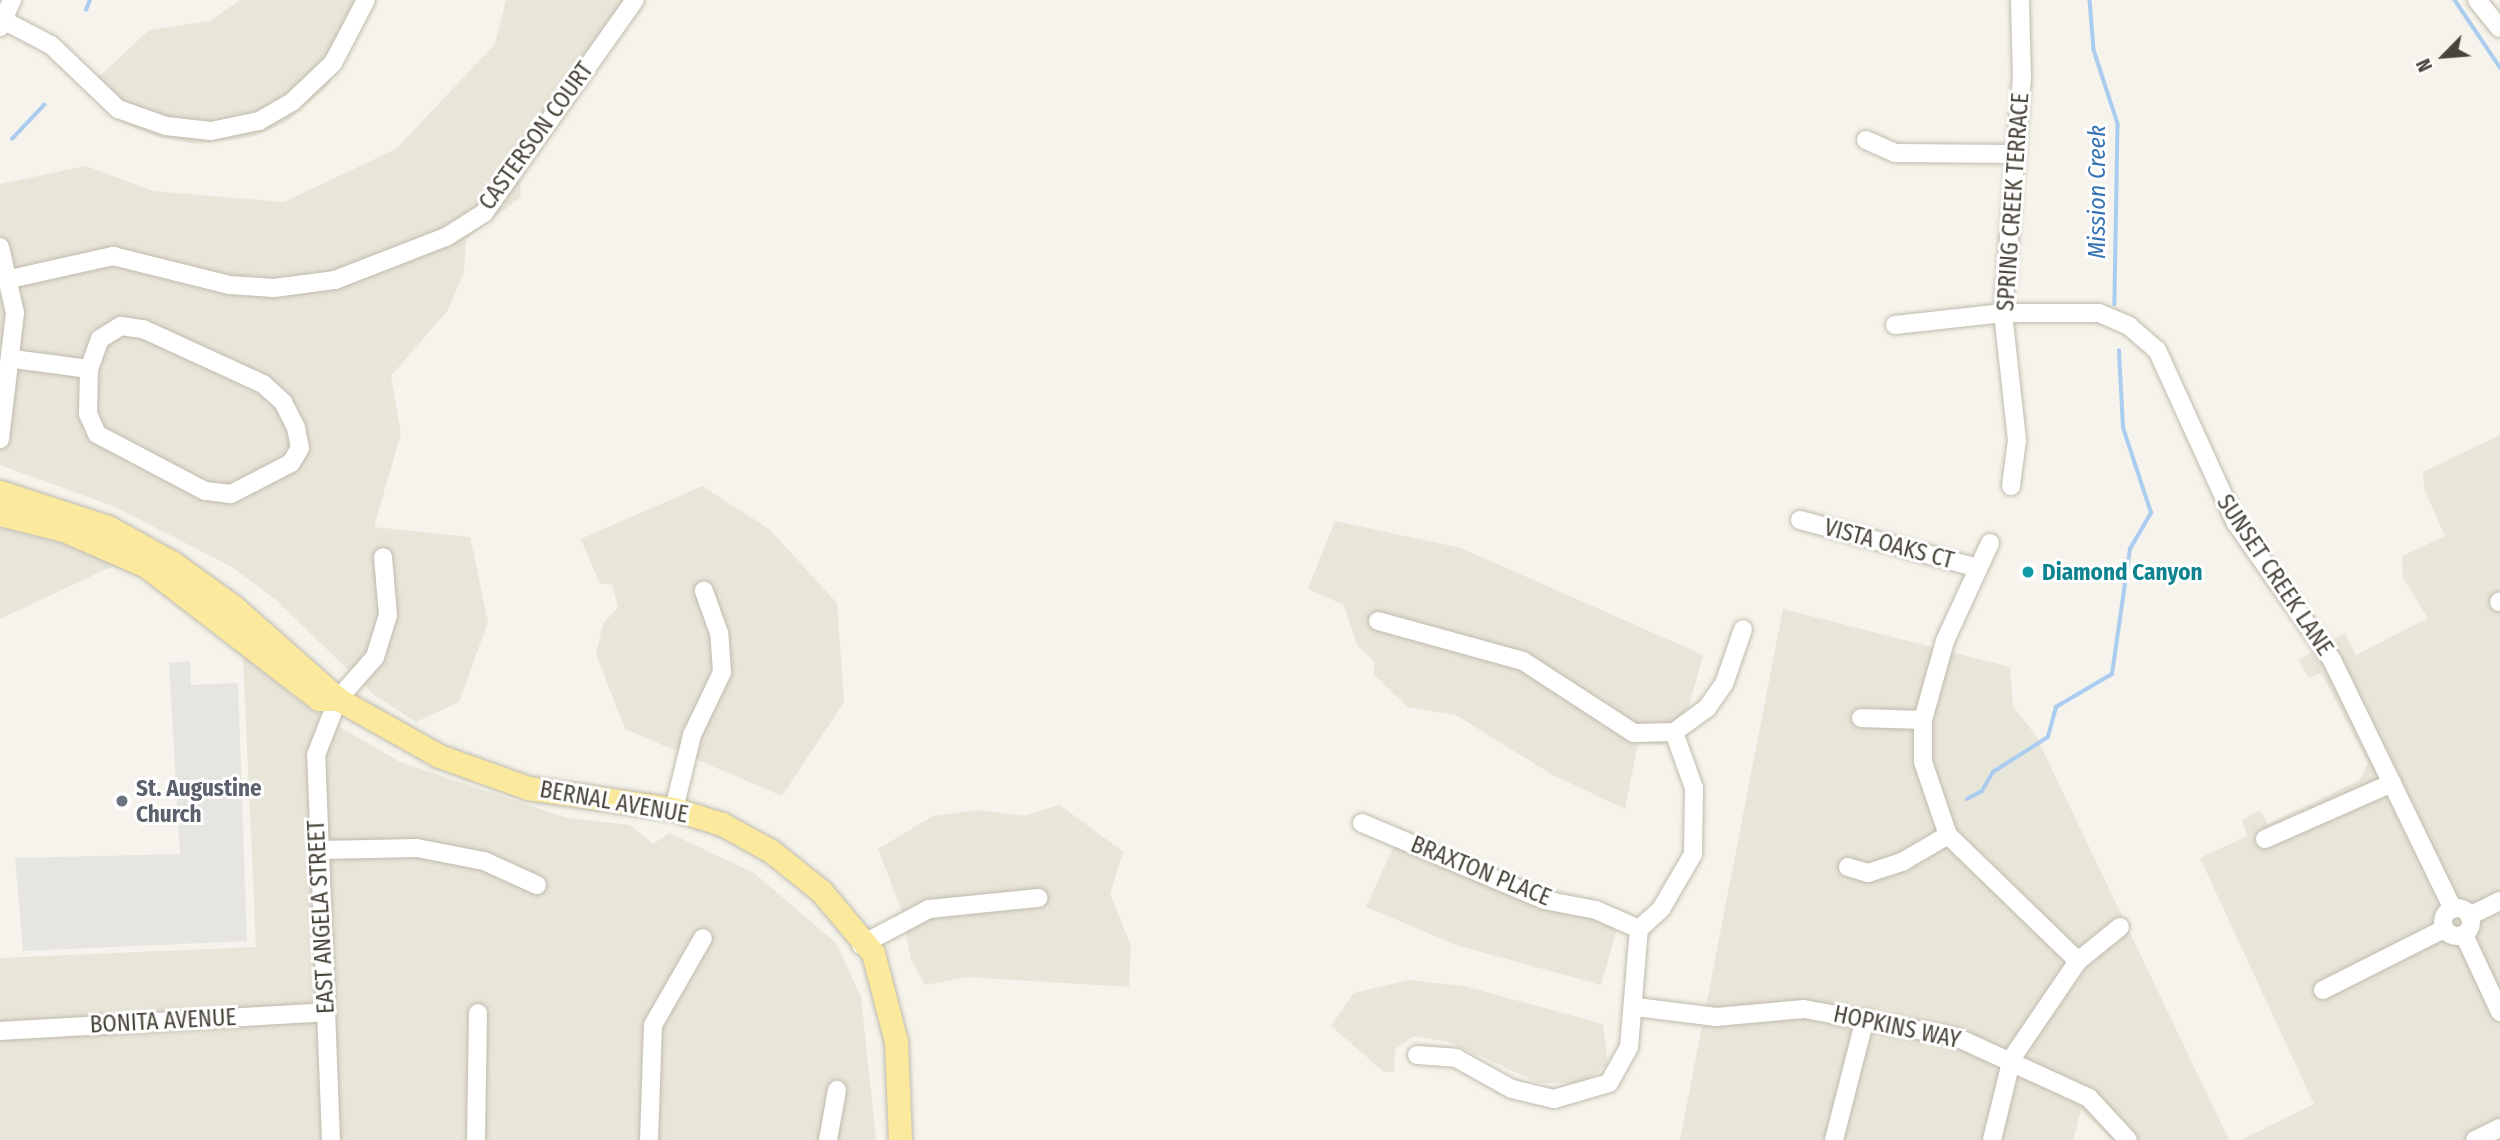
<!DOCTYPE html>
<html>
<head>
<meta charset="utf-8">
<style>
  body { margin:0 }
  #map { position:relative; width:2500px; height:1140px; overflow:hidden; background:#f5f3eb; font-family:"Fira Sans Condensed",sans-serif }
  div>[style] { position:absolute }
  .residential>* { inset:0; background:#e8e5d9 }
  .parking>* { inset:0; background:#e7e5e2 }
  .stream>* { height:3.5px; margin:-1.75px; padding:0 1.75px; transform-origin:1.75px; border-radius:1.75px; background:#aaccef }
  .roads { filter:drop-shadow(0 0 2px #c0bbad) drop-shadow(0 0 2px #c0bbad) }
  .minor>* { height:18px; margin:-9px; padding:0 9px; transform-origin:9px; border-radius:9px; background:#fff }
  .minor>.ring { margin:-9px; padding:0; box-sizing:content-box; background:none; border:18px solid #fff; border-radius:50% }
  .major>* { height:23px; margin:-11.5px; padding:0 11.5px; transform-origin:11.5px; border-radius:11.5px; background:#fbe99d }
  .dots>* { width:19px; height:19px; translate:-50% -50%; box-sizing:border-box; border:4px solid #fff; border-radius:50% }
  span { translate:-50% -50%; white-space:nowrap; text-align:center; line-height:1.15; -webkit-text-stroke:6px #fff; paint-order:stroke }
  .street-label { font-size:23px; color:#494439 }
  .culture-label { font-size:23px; color:#0d838f; font-weight:700 }
  .left { translate:0 -50%; text-align:left }
  .worship-label { font-size:23px; color:#5b616d; font-weight:700 }
  .water-label { font-size:24px; color:#3472b2; font-style:italic }
  .north { position:absolute; left:2409px; top:21px; width:70px; height:70px; -webkit-text-stroke:5px #fff; paint-order:stroke; rotate:245deg; font-size:19px; font-weight:700; line-height:28px; text-align:center; color:#494439 }
  .north::after { content:''; display:block; margin:auto; width:24px; height:32px; background:#494439; clip-path:polygon(50% 0,100% 100%,50% 72%,0 100%) }
</style>
</head>
<body>
<div id="map">
  <div class="residential">
    <i style="clip-path:polygon(240px 0,377px 0,328px 86px,285px 123px,251px 137px,195px 144px,155px 136px,125px 124px,85px 90px,149px 30px,210px 21px)"></i>
    <i style="clip-path:polygon(506px 0,644px 0,519px 174px,521px 197px,466px 239px,464px 272px,448px 310px,391px 376px,401px 433px,374px 527px,470px 537px,488px 622px,459px 702px,416px 722px,374px 695px,276px 600px,232px 567px,113px 506px,0 465px,0 184px,86px 166px,153px 191px,284px 202px,396px 149px,495px 44px)"></i>
    <i style="clip-path:polygon(2500px 435px,2500px 1140px,2241px 1140px,2314px 1104px,2200px 858px,2247px 836px,2242px 820px,2260px 810px,2268px 824px,2360px 780px,2368px 763px,2321px 673px,2309px 678px,2298px 660px,2345px 633px,2356px 655px,2428px 618px,2403px 578px,2402px 556px,2445px 536px,2424px 489px,2423px 472px)"></i>
    <i style="clip-path:polygon(702px 486px,769px 529px,837px 603px,844px 702px,782px 796px,625px 729px,596px 654px,603px 624px,618px 607px,612px 584px,600px 584px,581px 539px)"></i>
    <i style="clip-path:polygon(1335px 521px,1461px 548px,1703px 655px,1689px 706px,1663px 745px,1638px 743px,1625px 809px,1551px 774px,1456px 715px,1408px 707px,1373px 674px,1375px 663px,1357px 645px,1344px 605px,1308px 589px)"></i>
    <i style="clip-path:polygon(0 527px,69px 545px,115px 565px,0 619px)"></i>
    <i style="clip-path:polygon(1783px 609px,2010px 667px,2013px 706px,2036px 736px,2229px 1140px,2113px 1140px,2081px 1110px,2073px 1140px,1680px 1140px)"></i>
    <i style="clip-path:polygon(243px 656px,311px 710px,400px 762px,567px 818px,630px 825px,653px 844px,669px 833px,754px 873px,836px 943px,861px 997px,876px 1140px,0 1140px,0 958px,256px 947px)"></i>
    <i style="clip-path:polygon(1060px 805px,1123px 852px,1110px 894px,1131px 946px,1129px 987px,967px 977px,925px 985px,911px 960px,901px 909px,878px 849px,933px 816px,977px 810px,1024px 816px)"></i>
    <i style="clip-path:polygon(1394px 846px,1618px 925px,1601px 985px,1456px 945px,1366px 907px)"></i>
    <i style="clip-path:polygon(1409px 980px,1464px 986px,1603px 1024px,1608px 1064px,1584px 1083px,1539px 1083px,1449px 1042px,1414px 1036px,1395px 1049px,1394px 1072px,1384px 1072px,1331px 1026px,1354px 993px)"></i>
  </div>
  <div class="parking">
    <i style="clip-path:polygon(190px 661px,191px 685px,238px 683px,247px 941px,23px 951px,15px 858px,180px 854px,169px 663px)"></i>
  </div>
  <div class="stream">
    <i style="left:2090px;top:0;width:50px;rotate:85.4deg"></i>
    <i style="left:2094px;top:50px;width:78px;rotate:72deg"></i>
    <i style="left:2118px;top:124px;width:180px;rotate:91deg"></i>
    <i style="left:2455px;top:0;width:81px;rotate:56.1deg"></i>
    <i style="left:86px;top:10px;width:11px;rotate:-68deg"></i>
    <i style="left:12px;top:139px;width:47px;rotate:-46.7deg"></i>
    <i style="left:1967px;top:799px;width:17px;rotate:-28deg"></i>
    <i style="left:1982px;top:791px;width:22px;rotate:-60deg"></i>
    <i style="left:1993px;top:772px;width:65px;rotate:-32.5deg"></i>
    <i style="left:2048px;top:737px;width:31px;rotate:-75deg"></i>
    <i style="left:2056px;top:707px;width:65px;rotate:-30.5deg"></i>
    <i style="left:2112px;top:674px;width:126px;rotate:-81.8deg"></i>
    <i style="left:2130px;top:549px;width:42px;rotate:-59.7deg"></i>
    <i style="left:2151px;top:513px;width:89px;rotate:-108.2deg"></i>
    <i style="left:2123px;top:428px;width:77px;rotate:-93deg"></i>
  </div>
  <div class="roads">
    <div class="minor">
      <i style="left:2477px;top:0;width:36px;rotate:51deg"></i>
      <i style="left:3px;top:20px;width:54px;rotate:27.5deg"></i>
      <i style="left:51px;top:45px;width:93px;rotate:43.7deg"></i>
      <i style="left:118px;top:109px;width:51px;rotate:19.5deg"></i>
      <i style="left:166px;top:126px;width:45px;rotate:6.3deg"></i>
      <i style="left:211px;top:131px;width:49px;rotate:-11.8deg"></i>
      <i style="left:259px;top:121px;width:39px;rotate:-30deg"></i>
      <i style="left:293px;top:101px;width:55px;rotate:-43.5deg"></i>
      <i style="left:333px;top:63px;width:71px;rotate:-62.4deg"></i>
      <i style="left:0;top:27px;width:30px;rotate:-66deg"></i>
      <i style="left:1866px;top:140px;width:32px;rotate:24deg"></i>
      <i style="left:1895px;top:153px;width:120px;rotate:0.5deg"></i>
      <i style="left:0;top:247px;width:68px;rotate:77.2deg"></i>
      <i style="left:15px;top:313px;width:127px;rotate:96.8deg"></i>
      <i style="left:10px;top:279px;width:106px;rotate:-12.6deg"></i>
      <i style="left:113px;top:256px;width:120px;rotate:14deg"></i>
      <i style="left:229px;top:285px;width:45px;rotate:3.8deg"></i>
      <i style="left:274px;top:288px;width:62px;rotate:-7.5deg"></i>
      <i style="left:335px;top:280px;width:119px;rotate:-21.2deg"></i>
      <i style="left:446px;top:237px;width:45px;rotate:-32.3deg"></i>
      <i style="left:484px;top:213px;width:261px;rotate:-54.7deg"></i>
      <i style="left:1895px;top:325px;width:109px;rotate:-6.3deg"></i>
      <i style="left:2003px;top:313px;width:96px"></i>
      <i style="left:2099px;top:313px;width:33px;rotate:23deg"></i>
      <i style="left:2129px;top:326px;width:37px;rotate:41deg"></i>
      <i style="left:2157px;top:350px;width:190px;rotate:65.5deg"></i>
      <i style="left:2236px;top:523px;width:167px;rotate:55deg"></i>
      <i style="left:2332px;top:660px;width:277px;rotate:64.1deg"></i>
      <i style="left:121px;top:326px;width:22px;rotate:8deg"></i>
      <i style="left:143px;top:329px;width:132px;rotate:24.6deg"></i>
      <i style="left:263px;top:384px;width:27px;rotate:42deg"></i>
      <i style="left:283px;top:402px;width:29px;rotate:63deg"></i>
      <i style="left:296px;top:428px;width:20px;rotate:79deg"></i>
      <i style="left:300px;top:448px;width:17px;rotate:121deg"></i>
      <i style="left:291px;top:463px;width:68px;rotate:152.7deg"></i>
      <i style="left:231px;top:494px;width:26px;rotate:-173deg"></i>
      <i style="left:205px;top:491px;width:122px;rotate:-152.2deg"></i>
      <i style="left:97px;top:434px;width:22px;rotate:-114deg"></i>
      <i style="left:88px;top:414px;width:45px;rotate:-88.7deg"></i>
      <i style="left:89px;top:369px;width:32px;rotate:-70deg"></i>
      <i style="left:100px;top:339px;width:25px;rotate:-32deg"></i>
      <i style="left:14px;top:359px;width:76px;rotate:7.6deg"></i>
      <i style="left:2011px;top:486px;width:46px;rotate:-82.6deg"></i>
      <i style="left:2017px;top:440px;width:128px;rotate:-96.3deg"></i>
      <i style="left:2003px;top:313px;width:235px;rotate:-85.4deg"></i>
      <i style="left:2022px;top:79px;width:79px;rotate:-91.5deg"></i>
      <i style="left:1800px;top:520px;width:184px;rotate:15.1deg"></i>
      <i style="left:1990px;top:543px;width:108px;rotate:114.7deg"></i>
      <i style="left:1945px;top:641px;width:82px;rotate:105.6deg"></i>
      <i style="left:1923px;top:720px;width:42px;rotate:90deg"></i>
      <i style="left:1923px;top:762px;width:77px;rotate:71.1deg"></i>
      <i style="left:1948px;top:835px;width:181px;rotate:44.1deg"></i>
      <i style="left:2499px;top:602px;width:1px;rotate:-45deg"></i>
      <i style="left:1378px;top:621px;width:150px;rotate:15.4deg"></i>
      <i style="left:1523px;top:661px;width:132px;rotate:33deg"></i>
      <i style="left:1634px;top:733px;width:40px;rotate:-1.4deg"></i>
      <i style="left:1861px;top:718px;width:62px;rotate:1.8deg"></i>
      <i style="left:674px;top:809px;width:76px;rotate:-76.3deg"></i>
      <i style="left:692px;top:735px;width:70px;rotate:-64.5deg"></i>
      <i style="left:722px;top:672px;width:39px;rotate:-94deg"></i>
      <i style="left:719px;top:633px;width:45px;rotate:-109.7deg"></i>
      <i style="left:1362px;top:823px;width:198px;rotate:22.9deg"></i>
      <i style="left:1544px;top:900px;width:53px;rotate:10.9deg"></i>
      <i style="left:1596px;top:910px;width:47px;rotate:23.8deg"></i>
      <i style="left:2265px;top:839px;width:139px;rotate:-23.8deg"></i>
      <i style="left:320px;top:850px;width:97px;rotate:-1.2deg"></i>
      <i style="left:417px;top:848px;width:68px;rotate:11deg"></i>
      <i style="left:484px;top:861px;width:58px;rotate:24.4deg"></i>
      <i style="left:1848px;top:867px;width:21px;rotate:17deg"></i>
      <i style="left:1868px;top:873px;width:36px;rotate:-18deg"></i>
      <i style="left:1902px;top:862px;width:53px;rotate:-30.4deg"></i>
      <i class="ring" style="left:2443px;top:908px;width:10px;height:10px"></i>
      <i style="left:2469px;top:916px;width:34px;rotate:-26deg"></i>
      <i style="left:2464px;top:935px;width:85px;rotate:64.9deg"></i>
      <i style="left:861px;top:945px;width:77px;rotate:-27.9deg"></i>
      <i style="left:929px;top:909px;width:110px;rotate:-5.8deg"></i>
      <i style="left:2323px;top:990px;width:136px;rotate:-26.8deg"></i>
      <i style="left:1636px;top:1007px;width:81px;rotate:7.1deg"></i>
      <i style="left:1716px;top:1017px;width:88px;rotate:-5.2deg"></i>
      <i style="left:1804px;top:1009px;width:155px;rotate:10.4deg"></i>
      <i style="left:1956px;top:1037px;width:146px;rotate:24.6deg"></i>
      <i style="left:2089px;top:1098px;width:57px;rotate:47.1deg"></i>
      <i style="left:0;top:1031px;width:326px;rotate:-3.3deg"></i>
      <i style="left:1417px;top:1055px;width:39px;rotate:4deg"></i>
      <i style="left:1456px;top:1058px;width:64px;rotate:29deg"></i>
      <i style="left:1512px;top:1089px;width:43px;rotate:13.4deg"></i>
      <i style="left:1554px;top:1099px;width:57px;rotate:-16.2deg"></i>
      <i style="left:1609px;top:1083px;width:41px;rotate:-60.9deg"></i>
      <i style="left:1629px;top:1047px;width:118px;rotate:-85.2deg"></i>
      <i style="left:1639px;top:929px;width:30px;rotate:-42deg"></i>
      <i style="left:1661px;top:909px;width:64px;rotate:-59.8deg"></i>
      <i style="left:1693px;top:854px;width:66px;rotate:-89.1deg"></i>
      <i style="left:1694px;top:788px;width:59px;rotate:-109.7deg"></i>
      <i style="left:1674px;top:732px;width:41px;rotate:-36deg"></i>
      <i style="left:1707px;top:708px;width:29px;rotate:-55deg"></i>
      <i style="left:1724px;top:684px;width:58px;rotate:-70.9deg"></i>
      <i style="left:331px;top:1140px;width:385px;rotate:-92.2deg"></i>
      <i style="left:316px;top:755px;width:60px;rotate:-68.6deg"></i>
      <i style="left:338px;top:699px;width:56px;rotate:-48.6deg"></i>
      <i style="left:375px;top:657px;width:44px;rotate:-72.8deg"></i>
      <i style="left:388px;top:615px;width:58px;rotate:-94.9deg"></i>
      <i style="left:476px;top:1140px;width:127px;rotate:-89.1deg"></i>
      <i style="left:649px;top:1140px;width:115px;rotate:-88deg"></i>
      <i style="left:653px;top:1025px;width:100px;rotate:-60.1deg"></i>
      <i style="left:828px;top:1140px;width:51px;rotate:-79.8deg"></i>
      <i style="left:1834px;top:1140px;width:126px;rotate:-75.7deg"></i>
      <i style="left:1992px;top:1140px;width:84px;rotate:-76.3deg"></i>
      <i style="left:2012px;top:1058px;width:117px;rotate:-55.8deg"></i>
      <i style="left:2078px;top:961px;width:54px;rotate:-39deg"></i>
      <i style="left:2475px;top:1140px;width:28px;rotate:-26deg"></i>
    </div>
    <div class="major">
      <i style="left:0;top:492px;width:114px;rotate:18deg"></i>
      <i style="left:108px;top:527px;width:74px;rotate:29deg"></i>
      <i style="left:173px;top:563px;width:75px;rotate:35.8deg"></i>
      <i style="left:234px;top:607px;width:139px;rotate:41.5deg"></i>
      <i style="left:338px;top:699px;width:116px;rotate:29.4deg"></i>
      <i style="left:439px;top:756px;width:95px;rotate:19.8deg"></i>
      <i style="left:528px;top:788px;width:148px;rotate:8.2deg"></i>
      <i style="left:674px;top:809px;width:50px;rotate:17.4deg"></i>
      <i style="left:722px;top:824px;width:56px;rotate:28.9deg"></i>
      <i style="left:771px;top:851px;width:64px;rotate:38.7deg"></i>
      <i style="left:821px;top:891px;width:81px;rotate:50deg"></i>
      <i style="left:873px;top:953px;width:91px;rotate:75.4deg"></i>
      <i style="left:896px;top:1041px;width:99px;rotate:87.7deg"></i>
      <i style="left:0;top:514px;width:66px;rotate:14deg"></i>
      <i style="left:64px;top:530px;width:90px;rotate:23.7deg"></i>
      <i style="left:146px;top:566px;width:218px;rotate:37.6deg"></i>
      <i style="left:319px;top:699px;width:19px"></i>
    </div>
  </div>
  <div class="dots">
    <i style="left:2028px;top:572px;background:#0f9aa8"></i>
    <i style="left:122px;top:801px;background:#6b7280"></i>
  </div>
  <div class="street-label">
    <span style="left:536px;top:136px;rotate:-54deg">CASTERSON COURT</span>
    <span style="left:2013px;top:202px;rotate:-86deg">SPRING CREEK TERRACE</span>
    <span style="left:1889px;top:544px;rotate:15deg">VISTA OAKS CT</span>
    <span style="left:2275px;top:575px;rotate:56deg">SUNSET CREEK LANE</span>
    <span style="left:614px;top:802px;rotate:10deg">BERNAL AVENUE</span>
    <span style="left:1481px;top:871px;rotate:22deg">BRAXTON PLACE</span>
    <span style="left:321px;top:917px;rotate:-93deg">EAST ANGELA STREET</span>
    <span style="left:163px;top:1021px;rotate:-3deg">BONITA AVENUE</span>
    <span style="left:1897px;top:1027px;rotate:12deg">HOPKINS WAY</span>
  </div>
  <div class="culture-label">
    <span class="left" style="left:2042px;top:572px">Diamond Canyon</span>
  </div>
  <div class="worship-label">
    <span class="left" style="left:136px;top:801px">St. Augustine<br>Church</span>
  </div>
  <div class="water-label">
    <span style="left:2098px;top:192px;rotate:-90deg">Mission Creek</span>
  </div>
  <div class="north">N</div>
</div>
</body>
</html>
